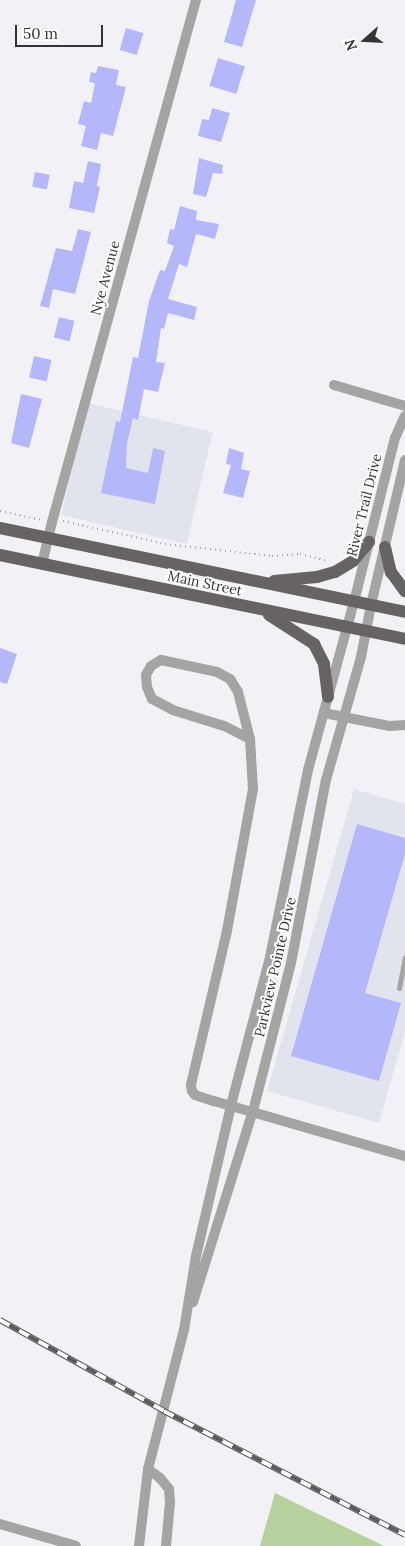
<!DOCTYPE html>
<html>
<head>
<meta charset="utf-8">
<style>
  body { margin:0 }
  #map { position:relative; width:405px; height:1546px; overflow:hidden; background:#f2f2f6; font-family:Lora,serif }
  div>[style] { position:absolute }
  .built>* { inset:0; background:#e1e3ed; transform-origin:0 0 }
  .green>* { inset:0; background:#b8d09e }
  .building>* { inset:0; background:#b4b8fb; transform-origin:0 0 }
  .path>* { height:2px; margin-top:-1px; transform-origin:0; background:repeating-linear-gradient(90deg,#a1a1a4 0 1px,transparent 0 5px) }
  .lane>* { height:5px; margin:-2.5px; padding:0 2.5px; transform-origin:2.5px; border-radius:2.5px; background:#a5a4a3 }
  .street>* { height:10px; margin:-5px; padding:0 5px; transform-origin:5px; border-radius:5px; background:#a5a4a3 }
  .primary>* { height:12px; margin:-6px; padding:0 6px; transform-origin:6px; border-radius:6px; background:#666362 }
  .rail>* { height:5.5px; margin-top:-2.75px; transform-origin:0; background:repeating-linear-gradient(90deg,#fff 0 11px,#5b5b5d 0 22px); box-sizing:border-box; border-block:1px solid #5b5b5d }
  span { translate:-50% -50%; white-space:nowrap; text-align:center; line-height:1.15; -webkit-text-stroke:4px #fff; paint-order:stroke }
  .street-label { font-size:14px; color:#343435 }
  .north { position:absolute; left:340px; top:15px; width:50px; height:50px; -webkit-text-stroke:4px #fff; paint-order:stroke; rotate:251deg; font-size:14px; font-weight:700; line-height:20px; text-align:center; color:#343435 }
  .north::after { content:''; display:block; margin:auto; width:18px; height:22px; background:#343435; clip-path:polygon(50% 0,100% 100%,50% 72%,0 100%) }
  .scale { position:absolute; left:15px; top:25px; width:88px; height:22px; box-sizing:border-box; border:2px solid #343435; border-top:0; padding-left:6px; font-size:15px; line-height:18px; white-space:nowrap; color:#343435; -webkit-text-stroke:4px #fff; paint-order:stroke }
</style>
</head>
<body>
<div id="map">
  <div class="built">
    <i style="left:87px;top:403px;width:129px;height:115px;rotate:13deg"></i>
    <i style="clip-path:polygon(354px 789px,405px 804px,405px 1032px,379px 1123px,267px 1091px)"></i>
  </div>
  <div class="green">
    <i style="clip-path:polygon(275px 1493px,384px 1546px,260px 1546px)"></i>
  </div>
  <div class="building">
    <i style="clip-path:polygon(236px 0,256px 0,242px 47px,224px 42px)"></i>
    <i style="left:126px;top:28px;width:18px;height:23px;rotate:16deg"></i>
    <i style="left:218px;top:58px;width:28px;height:29px;rotate:17deg"></i>
    <i style="clip-path:polygon(98px 66px,119px 70px,116px 85px,126px 87px,113px 136px,101px 133px,97px 150px,81px 146px,86px 126px,78px 124px,84px 101px,91px 103px,95px 83px,89px 82px,91px 72px,96px 73px)"></i>
    <i style="clip-path:polygon(212px 108px,230px 113px,221px 142px,198px 136px,202px 119px,209px 120px)"></i>
    <i style="clip-path:polygon(199px 158px,223px 165px,222px 174px,213px 173px,206px 197px,193px 194px)"></i>
    <i style="clip-path:polygon(88px 161px,101px 164px,97px 186px,100px 187px,94px 213px,69px 208px,74px 181px,83px 183px)"></i>
    <i style="left:35px;top:172px;width:15px;height:15px;rotate:11deg"></i>
    <i style="clip-path:polygon(180px 206px,197px 211px,196px 220px,219px 224px,215px 239px,196px 234px,187px 267px,179px 264px,168px 299px,197px 307px,194px 320px,168px 313px,164px 329px,161px 328px,156px 362px,165px 363px,158px 392px,144px 389px,138px 420px,133px 418px,127px 443px,126px 468px,148px 473px,153px 448px,165px 451px,155px 504px,101px 493px,116px 421px,120px 422px,133px 357px,138px 358px,149px 301px,160px 270px,165px 271px,174px 246px,167px 243px,170px 229px,174px 230px)"></i>
    <i style="clip-path:polygon(78px 229px,91px 232px,75px 294px,53px 289px,49px 308px,40px 306px,56px 248px,72px 251px)"></i>
    <i style="left:59px;top:317px;width:16px;height:21px;rotate:14deg"></i>
    <i style="left:34px;top:356px;width:18px;height:22px;rotate:13deg"></i>
    <i style="clip-path:polygon(21px 394px,42px 399px,29px 448px,11px 443px)"></i>
    <i style="clip-path:polygon(229px 448px,244px 453px,241px 469px,250px 471px,243px 498px,223px 493px,231px 465px,226px 464px)"></i>
    <i style="clip-path:polygon(0 648px,17px 654px,7px 684px,0 682px)"></i>
    <i style="clip-path:polygon(357px 824px,405px 838px,405px 854px,365px 993px,401px 1003px,379px 1081px,291px 1056px)"></i>
  </div>
  <div class="path">
    <i style="left:0;top:511px;width:43px;rotate:12.1deg"></i>
    <i style="left:63px;top:521px;width:105px;rotate:12.7deg"></i>
    <i style="left:165px;top:544px;width:108px;rotate:6.4deg"></i>
    <i style="left:272px;top:556px;width:28px;rotate:-4deg"></i>
    <i style="left:300px;top:554px;width:30px;rotate:14deg"></i>
  </div>
  <div class="lane">
    <i style="left:399px;top:988px;width:31px;rotate:-79deg"></i>
  </div>
  <div class="street">
    <i style="left:334px;top:385px;width:74px;rotate:16.5deg"></i>
    <i style="left:42px;top:564px;width:43px;rotate:-76.6deg"></i>
    <i style="left:52px;top:522px;width:541px;rotate:-74.58deg"></i>
    <i style="left:324px;top:713px;width:66px;rotate:11.3deg"></i>
    <i style="left:389px;top:726px;width:16px;rotate:-4deg"></i>
    <i style="left:250px;top:739px;width:29px;rotate:-153deg"></i>
    <i style="left:224px;top:726px;width:53px;rotate:-162.6deg"></i>
    <i style="left:173px;top:710px;width:24px;rotate:-152deg"></i>
    <i style="left:152px;top:699px;width:13px;rotate:-113deg"></i>
    <i style="left:147px;top:687px;width:12px;rotate:-95deg"></i>
    <i style="left:146px;top:675px;width:10px;rotate:-61deg"></i>
    <i style="left:151px;top:666px;width:12px;rotate:-31deg"></i>
    <i style="left:161px;top:660px;width:57px;rotate:12.1deg"></i>
    <i style="left:217px;top:672px;width:15px;rotate:28deg"></i>
    <i style="left:230px;top:679px;width:15px;rotate:58deg"></i>
    <i style="left:238px;top:692px;width:49px;rotate:75.7deg"></i>
    <i style="left:250px;top:739px;width:50px;rotate:86.6deg"></i>
    <i style="left:253px;top:789px;width:144px;rotate:100.4deg"></i>
    <i style="left:227px;top:931px;width:158px;rotate:103.2deg"></i>
    <i style="left:191px;top:1085px;width:6px;rotate:81deg"></i>
    <i style="left:192px;top:1091px;width:5px;rotate:53deg"></i>
    <i style="left:195px;top:1095px;width:20px;rotate:18deg"></i>
    <i style="left:214px;top:1101px;width:199px;rotate:16.1deg"></i>
    <i style="left:193px;top:1302px;width:200px;rotate:-72.6deg"></i>
    <i style="left:253px;top:1111px;width:153px;rotate:-75.6deg"></i>
    <i style="left:291px;top:963px;width:186px;rotate:-79.2deg"></i>
    <i style="left:326px;top:780px;width:128px;rotate:-74.1deg"></i>
    <i style="left:361px;top:657px;width:53px;rotate:-79.1deg"></i>
    <i style="left:371px;top:605px;width:149px;rotate:-76.8deg"></i>
    <i style="left:148px;top:1469px;width:15px;rotate:37deg"></i>
    <i style="left:160px;top:1478px;width:14px;rotate:51deg"></i>
    <i style="left:169px;top:1489px;width:13px;rotate:86deg"></i>
    <i style="left:170px;top:1502px;width:44px;rotate:95.2deg"></i>
    <i style="left:0;top:1524px;width:79px;rotate:16.1deg"></i>
    <i style="left:139px;top:1546px;width:78px;rotate:-83.3deg"></i>
    <i style="left:148px;top:1469px;width:144px;rotate:-75.5deg"></i>
    <i style="left:184px;top:1330px;width:75px;rotate:-80.8deg"></i>
    <i style="left:196px;top:1256px;width:155px;rotate:-76.9deg"></i>
    <i style="left:231px;top:1105px;width:153px;rotate:-75.2deg"></i>
    <i style="left:270px;top:957px;width:191px;rotate:-78.5deg"></i>
    <i style="left:308px;top:770px;width:174px;rotate:-74.7deg"></i>
    <i style="left:354px;top:602px;width:169px;rotate:-76deg"></i>
    <i style="left:395px;top:438px;width:24px;rotate:-66deg"></i>
  </div>
  <div class="primary">
    <i style="left:0;top:528px;width:414px;rotate:11.7deg"></i>
    <i style="left:385px;top:547px;width:26px;rotate:77deg"></i>
    <i style="left:391px;top:572px;width:24px;rotate:54deg"></i>
    <i style="left:0;top:555px;width:414px;rotate:11.7deg"></i>
    <i style="left:274px;top:581px;width:43px;rotate:-5.3deg"></i>
    <i style="left:317px;top:577px;width:19px;rotate:-16deg"></i>
    <i style="left:335px;top:572px;width:21px;rotate:-31deg"></i>
    <i style="left:353px;top:561px;width:25px;rotate:-50deg"></i>
    <i style="left:269px;top:615px;width:54px;rotate:32.8deg"></i>
    <i style="left:314px;top:644px;width:22px;rotate:63deg"></i>
    <i style="left:324px;top:664px;width:33px;rotate:83deg"></i>
  </div>
  <div class="rail">
    <i style="left:0;top:1320px;width:188px;rotate:29deg"></i>
    <i style="left:164px;top:1411px;width:271px;rotate:27.2deg"></i>
  </div>
  <div class="street-label">
    <span style="left:105px;top:278px;rotate:-75deg">Nye Avenue</span>
    <span style="left:364px;top:505px;rotate:-76deg">River Trail Drive</span>
    <span style="left:205px;top:583px;rotate:12deg">Main Street</span>
    <span style="left:275px;top:967px;rotate:-77deg">Parkview Pointe Drive</span>
  </div>
  <div class="north">N</div>
  <div class="scale">50 m</div>
</div>
</body>
</html>
